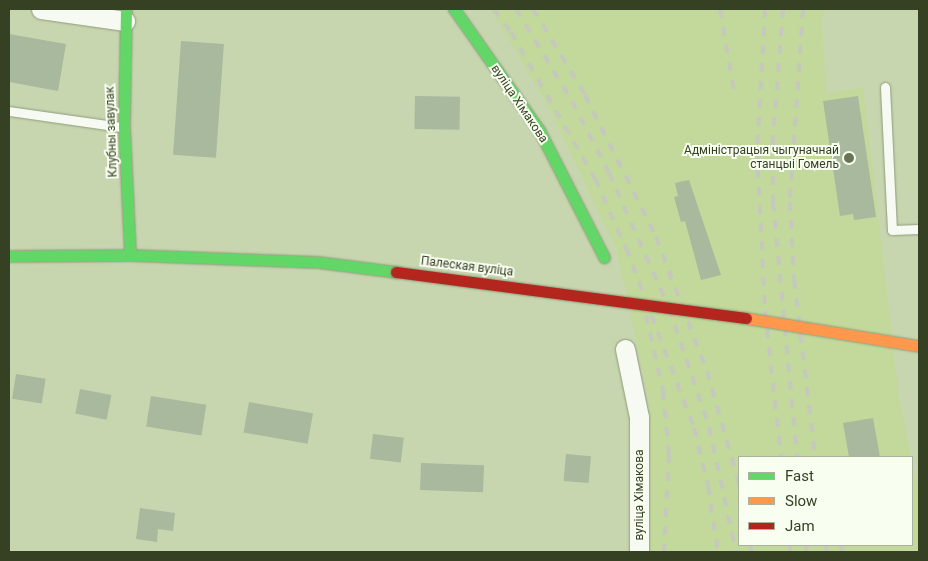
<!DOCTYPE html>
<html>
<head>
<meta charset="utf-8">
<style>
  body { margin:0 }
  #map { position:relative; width:928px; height:561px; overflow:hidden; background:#c7d6af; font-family:Roboto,sans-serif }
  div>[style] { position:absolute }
  .built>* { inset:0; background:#c2d99b }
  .building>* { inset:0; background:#a8b99d; transform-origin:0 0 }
  .roads { filter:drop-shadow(0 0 1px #909b7c) drop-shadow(0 0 1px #909b7c) }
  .lane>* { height:9px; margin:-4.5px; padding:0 4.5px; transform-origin:4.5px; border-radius:4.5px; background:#f7f9f3 }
  .street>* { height:19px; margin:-9.5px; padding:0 9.5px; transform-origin:9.5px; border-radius:9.5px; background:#f7f9f3 }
  .fast>* { height:11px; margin:-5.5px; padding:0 5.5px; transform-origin:5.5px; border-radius:5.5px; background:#63d668 }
  .rail>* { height:4px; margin-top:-2px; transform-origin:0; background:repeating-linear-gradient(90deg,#c4c8bd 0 9px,transparent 0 18px) }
  .bridges { filter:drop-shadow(0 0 1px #909b7c) drop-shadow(0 0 1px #909b7c) }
  .slow-bridge>* { height:11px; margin:-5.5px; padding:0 5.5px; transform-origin:5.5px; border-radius:5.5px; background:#ff974d }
  .jam-bridge>* { height:11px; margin:-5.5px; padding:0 5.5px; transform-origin:5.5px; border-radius:5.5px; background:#b3261e }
  .dots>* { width:14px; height:14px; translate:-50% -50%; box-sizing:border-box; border:2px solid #f8fef0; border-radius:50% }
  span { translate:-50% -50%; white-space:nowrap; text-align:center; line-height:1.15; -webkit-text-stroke:4px #f8fef0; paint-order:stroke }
  .street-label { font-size:12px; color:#364023 }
  .poi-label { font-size:12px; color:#364023 }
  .right { translate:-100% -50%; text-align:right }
  .frame { position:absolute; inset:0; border:10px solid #364023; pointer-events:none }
  .legend { position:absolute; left:738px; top:456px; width:175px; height:90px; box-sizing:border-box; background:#f8fef0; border:1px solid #aab29e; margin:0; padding:6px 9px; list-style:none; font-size:15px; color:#364023 }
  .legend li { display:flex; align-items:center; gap:10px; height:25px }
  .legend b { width:25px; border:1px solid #aab29e }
</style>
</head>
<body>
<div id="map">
  <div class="built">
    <i style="clip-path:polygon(491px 9px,825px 9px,822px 20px,826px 94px,863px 87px,899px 399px,911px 457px,739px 457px,739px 545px,912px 545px,912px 461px,919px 496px,919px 548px,902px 552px,648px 552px,650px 404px,617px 251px,552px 113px)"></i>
  </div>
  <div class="building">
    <i style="clip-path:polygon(9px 34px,66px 44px,58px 91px,9px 82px)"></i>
    <i style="left:181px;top:41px;width:43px;height:114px;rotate:4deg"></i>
    <i style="left:415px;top:96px;width:45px;height:33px;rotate:1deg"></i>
    <i style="clip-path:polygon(858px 96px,876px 217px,854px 220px,853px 214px,840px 216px,823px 101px)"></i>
    <i style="clip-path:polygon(689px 180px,721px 275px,701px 280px,685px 221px,681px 222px,674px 197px,678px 196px,675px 183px)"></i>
    <i style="left:16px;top:374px;width:30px;height:25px;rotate:9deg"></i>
    <i style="left:80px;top:389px;width:32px;height:25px;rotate:11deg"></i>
    <i style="left:151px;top:396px;width:56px;height:31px;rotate:9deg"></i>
    <i style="left:249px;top:402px;width:65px;height:31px;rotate:10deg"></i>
    <i style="clip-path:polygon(873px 418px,880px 457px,849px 457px,843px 423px)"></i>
    <i style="left:373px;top:434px;width:31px;height:25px;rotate:7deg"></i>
    <i style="left:566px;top:454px;width:25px;height:27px;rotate:5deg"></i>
    <i style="left:421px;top:463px;width:63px;height:27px;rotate:2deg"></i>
    <i style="clip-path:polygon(140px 508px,175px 513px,173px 531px,158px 529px,157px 542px,136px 539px)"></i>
  </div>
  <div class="roads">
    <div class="lane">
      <i style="left:885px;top:87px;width:143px;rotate:87.2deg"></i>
      <i style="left:892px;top:230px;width:27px;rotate:-2deg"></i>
      <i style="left:9px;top:111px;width:114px;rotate:8.1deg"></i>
    </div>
    <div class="street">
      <i style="left:41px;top:9px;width:85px;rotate:8.1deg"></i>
      <i style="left:625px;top:349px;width:69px;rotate:78.4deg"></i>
      <i style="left:639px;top:417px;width:135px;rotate:90deg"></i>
    </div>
    <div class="fast">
      <i style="left:126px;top:9px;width:118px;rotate:91deg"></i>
      <i style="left:124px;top:127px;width:128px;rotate:87.3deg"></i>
      <i style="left:454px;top:9px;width:148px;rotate:54.9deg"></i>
      <i style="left:539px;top:130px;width:143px;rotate:62.9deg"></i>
      <i style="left:9px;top:256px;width:121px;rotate:-0.5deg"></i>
      <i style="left:130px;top:255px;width:188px;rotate:2.1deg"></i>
      <i style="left:318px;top:262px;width:79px;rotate:7.3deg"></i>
    </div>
  </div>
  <div class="rail">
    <i style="left:494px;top:9px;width:29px;rotate:54deg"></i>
    <i style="left:511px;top:32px;width:169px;rotate:60.3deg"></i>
    <i style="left:595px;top:179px;width:76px;rotate:65.8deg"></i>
    <i style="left:626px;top:248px;width:192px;rotate:69.3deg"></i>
    <i style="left:694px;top:428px;width:60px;rotate:76.4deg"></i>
    <i style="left:708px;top:486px;width:67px;rotate:81.4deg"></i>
    <i style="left:516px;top:9px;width:108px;rotate:58.7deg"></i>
    <i style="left:572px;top:101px;width:81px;rotate:62.8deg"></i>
    <i style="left:609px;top:173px;width:148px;rotate:66deg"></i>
    <i style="left:669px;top:308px;width:126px;rotate:71.4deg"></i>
    <i style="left:709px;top:427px;width:128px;rotate:77.8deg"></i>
    <i style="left:533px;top:9px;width:100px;rotate:58.8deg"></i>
    <i style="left:585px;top:95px;width:159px;rotate:63.4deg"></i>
    <i style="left:656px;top:237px;width:143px;rotate:69.2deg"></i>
    <i style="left:707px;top:371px;width:117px;rotate:74.2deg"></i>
    <i style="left:720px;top:9px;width:84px;rotate:80.4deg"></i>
    <i style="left:765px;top:9px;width:142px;rotate:93.2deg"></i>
    <i style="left:757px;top:151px;width:160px;rotate:87.1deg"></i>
    <i style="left:765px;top:311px;width:147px;rotate:83.7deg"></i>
    <i style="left:783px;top:9px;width:131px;rotate:94.4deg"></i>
    <i style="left:773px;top:140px;width:62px;rotate:90deg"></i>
    <i style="left:773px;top:202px;width:256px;rotate:84.6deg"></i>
    <i style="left:803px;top:9px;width:193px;rotate:93.9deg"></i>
    <i style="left:790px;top:202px;width:78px;rotate:87.1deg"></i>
    <i style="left:794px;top:280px;width:178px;rotate:83.2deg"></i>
    <i style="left:646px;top:315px;width:78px;rotate:77.4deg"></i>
    <i style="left:663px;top:391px;width:63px;rotate:84.6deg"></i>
    <i style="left:669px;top:454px;width:98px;rotate:92.9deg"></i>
    <i style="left:750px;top:545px;width:7px;rotate:74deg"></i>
    <i style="left:790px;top:545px;width:7px;rotate:90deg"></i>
    <i style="left:806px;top:545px;width:7px;rotate:82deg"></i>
    <i style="left:826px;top:545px;width:7px;rotate:82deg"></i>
    <i style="left:840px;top:545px;width:8px;rotate:67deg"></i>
  </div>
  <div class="bridges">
    <div class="slow-bridge">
      <i style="left:746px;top:318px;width:175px;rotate:9.2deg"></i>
    </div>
    <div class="jam-bridge">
      <i style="left:396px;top:272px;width:353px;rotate:7.5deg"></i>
    </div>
  </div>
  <div class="dots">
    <i style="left:849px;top:158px;background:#697454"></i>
  </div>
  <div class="street-label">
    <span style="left:519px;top:104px;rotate:56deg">вуліца Хімакова</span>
    <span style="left:112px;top:132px;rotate:-92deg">Клубны завулак</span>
    <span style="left:467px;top:267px;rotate:7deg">Палеская вуліца</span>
    <span style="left:640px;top:495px;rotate:-90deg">вуліца Хімакова</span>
  </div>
  <div class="poi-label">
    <span class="right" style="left:839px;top:158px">Адміністрацыя чыгуначнай<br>станцыі Гомель</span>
  </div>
  <div class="frame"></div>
  <ul class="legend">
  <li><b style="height:6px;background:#63d668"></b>Fast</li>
  <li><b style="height:6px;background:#ff974d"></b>Slow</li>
  <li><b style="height:6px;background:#b3261e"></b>Jam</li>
  </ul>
</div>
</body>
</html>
